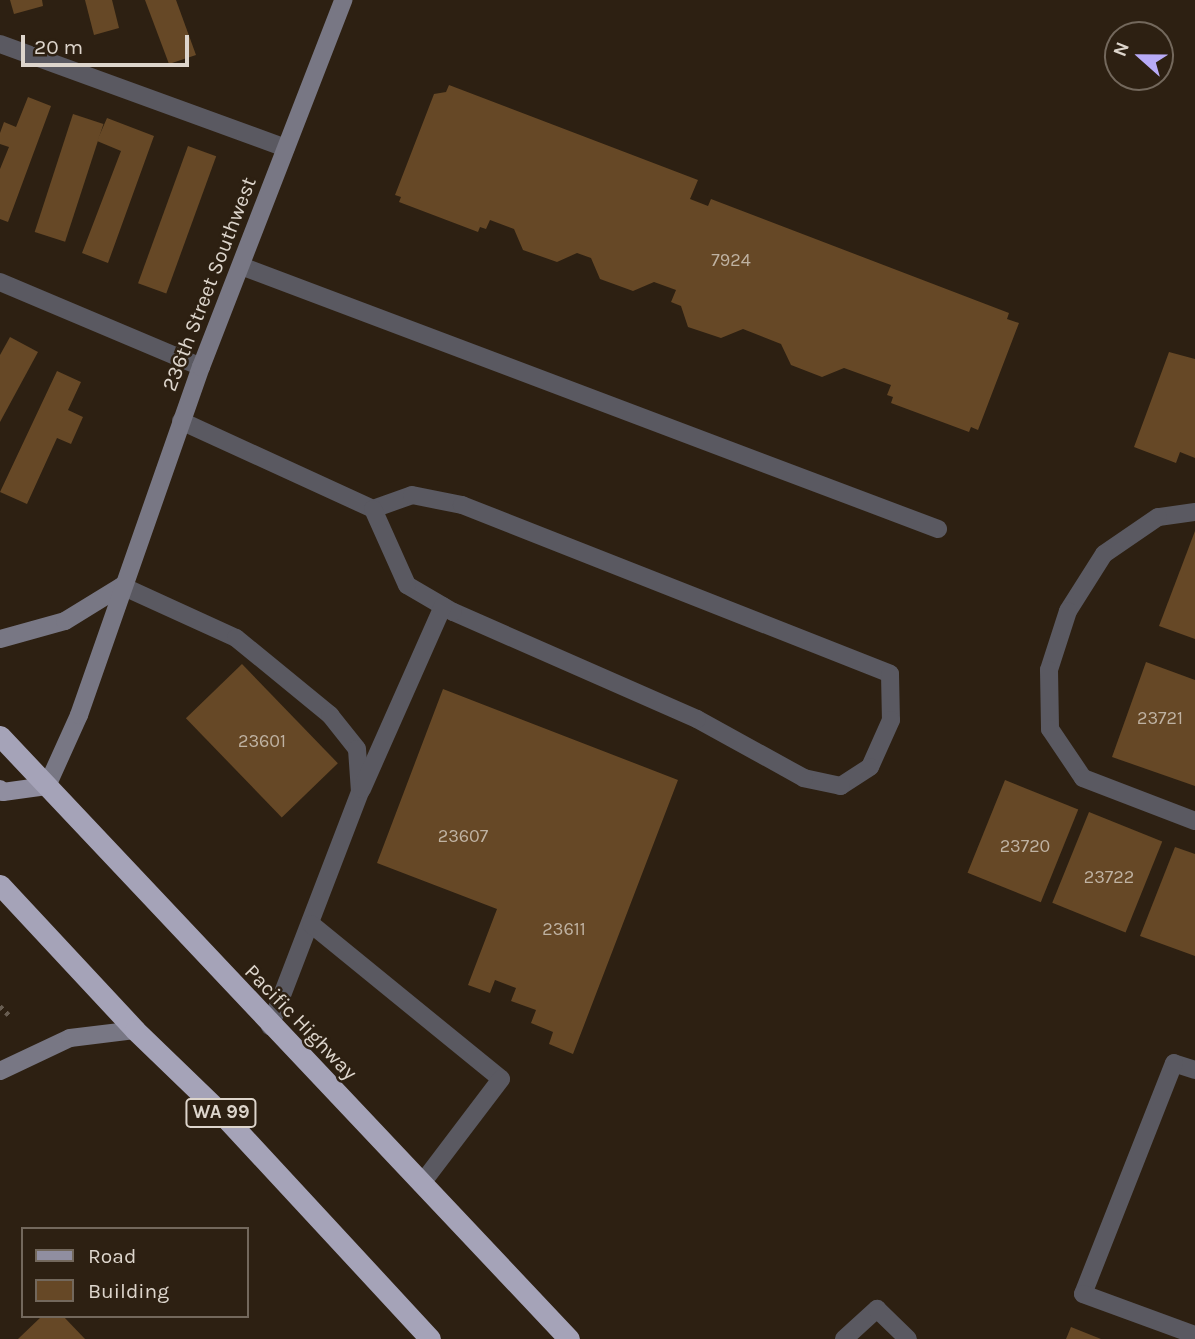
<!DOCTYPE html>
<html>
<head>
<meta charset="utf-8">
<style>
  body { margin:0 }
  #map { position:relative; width:1195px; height:1339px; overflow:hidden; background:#2d2012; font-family:Karla,sans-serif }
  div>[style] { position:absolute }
  .building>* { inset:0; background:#664826; transform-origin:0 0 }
  .path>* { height:4.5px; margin-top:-2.25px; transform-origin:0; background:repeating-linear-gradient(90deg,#685d51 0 3.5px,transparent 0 8.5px) }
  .lane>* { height:18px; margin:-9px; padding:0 9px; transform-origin:9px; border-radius:9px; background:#5a5961 }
  .street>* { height:18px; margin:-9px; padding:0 9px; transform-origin:9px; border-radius:9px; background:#5a5961 }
  .secondary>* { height:18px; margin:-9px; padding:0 9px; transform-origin:9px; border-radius:9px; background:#787784 }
  .primary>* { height:18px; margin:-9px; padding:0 9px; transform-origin:9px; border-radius:9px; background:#908ea0 }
  .highway>* { height:21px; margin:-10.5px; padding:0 10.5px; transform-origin:10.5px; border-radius:10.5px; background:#a5a3b8 }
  span { translate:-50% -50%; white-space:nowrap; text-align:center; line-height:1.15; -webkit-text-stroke:5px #2d2012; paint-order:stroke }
  .number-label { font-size:18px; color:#bfb2a2 }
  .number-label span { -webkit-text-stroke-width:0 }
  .shield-label span { padding:2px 5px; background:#2d2012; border:2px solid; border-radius:5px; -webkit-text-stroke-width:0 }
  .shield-label { font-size:19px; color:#ddd5cc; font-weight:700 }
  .street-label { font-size:21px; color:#ddd5cc }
  .legend { position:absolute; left:21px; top:1227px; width:228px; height:91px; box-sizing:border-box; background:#2d2012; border:2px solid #73685c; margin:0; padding:9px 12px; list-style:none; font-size:21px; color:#ddd5cc }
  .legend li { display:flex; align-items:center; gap:14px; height:35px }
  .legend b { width:35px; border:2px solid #73685c }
  .north { position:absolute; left:1104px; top:21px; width:70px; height:70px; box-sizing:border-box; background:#2d2012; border:2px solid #73685c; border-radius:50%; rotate:291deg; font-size:19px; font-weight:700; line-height:28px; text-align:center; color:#ddd5cc }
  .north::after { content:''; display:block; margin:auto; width:24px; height:32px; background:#b8abf7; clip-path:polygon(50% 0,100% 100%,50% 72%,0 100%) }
  .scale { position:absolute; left:21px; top:35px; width:168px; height:32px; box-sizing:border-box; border:4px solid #ddd5cc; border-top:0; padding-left:9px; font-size:21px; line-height:24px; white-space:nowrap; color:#ddd5cc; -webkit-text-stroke:5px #2d2012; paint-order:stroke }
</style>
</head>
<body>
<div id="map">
  <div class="building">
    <i style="clip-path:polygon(10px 0,42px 0,43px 6px,14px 14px)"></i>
    <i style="clip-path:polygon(85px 0,112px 0,119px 28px,94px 35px)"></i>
    <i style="clip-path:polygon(145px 0,176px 0,196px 55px,169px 64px)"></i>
    <i style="clip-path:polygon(449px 85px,698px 180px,690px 199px,708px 206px,711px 199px,1009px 313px,1007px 319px,1019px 323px,978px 430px,971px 427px,969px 432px,891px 403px,893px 397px,887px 395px,891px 385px,844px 368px,822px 377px,791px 365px,781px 344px,743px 329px,721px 338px,688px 327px,681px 306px,671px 302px,676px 290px,654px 282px,633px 291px,600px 279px,591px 258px,577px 253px,557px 262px,523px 250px,514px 229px,490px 220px,486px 229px,480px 227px,478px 232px,399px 202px,401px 197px,395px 195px,434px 94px,446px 92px)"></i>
    <i style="clip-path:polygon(28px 97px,51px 106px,8px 222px,0 219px,0 169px,9px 147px,0 144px,0 133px,4px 122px,16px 127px)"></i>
    <i style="left:73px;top:114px;width:32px;height:124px;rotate:18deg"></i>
    <i style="clip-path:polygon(107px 118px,154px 136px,108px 263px,82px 253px,121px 151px,97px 141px)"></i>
    <i style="left:188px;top:146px;width:30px;height:146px;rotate:20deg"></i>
    <i style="clip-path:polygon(10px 337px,38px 352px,0 422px,0 355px)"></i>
    <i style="clip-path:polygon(1169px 352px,1195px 359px,1195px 458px,1180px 452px,1176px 463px,1134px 447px)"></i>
    <i style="clip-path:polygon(57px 371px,81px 382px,68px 410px,83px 417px,71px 444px,57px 438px,27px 504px,0 492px)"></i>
    <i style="clip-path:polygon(1195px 531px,1195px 639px,1159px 626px)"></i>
    <i style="clip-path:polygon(1146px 662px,1195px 680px,1195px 786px,1112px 757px)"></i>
    <i style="left:242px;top:664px;width:138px;height:78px;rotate:46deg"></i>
    <i style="clip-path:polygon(443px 689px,678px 780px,573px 1054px,549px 1044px,553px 1032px,531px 1023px,536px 1010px,511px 1001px,516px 988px,495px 980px,490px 993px,468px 985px,497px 909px,377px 863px)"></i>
    <i style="left:1005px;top:780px;width:79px;height:100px;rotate:22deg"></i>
    <i style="left:1089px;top:812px;width:79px;height:98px;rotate:22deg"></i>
    <i style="clip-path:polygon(1175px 847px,1195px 854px,1195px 956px,1140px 936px)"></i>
    <i style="clip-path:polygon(42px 1316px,63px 1316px,85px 1339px,18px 1339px)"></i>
    <i style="clip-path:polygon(1071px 1327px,1101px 1339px,1066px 1339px)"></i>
  </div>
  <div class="path">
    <i style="left:0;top:1006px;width:16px;rotate:45deg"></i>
  </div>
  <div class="lane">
    <i style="left:0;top:44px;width:304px;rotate:20deg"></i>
    <i style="left:241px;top:266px;width:745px;rotate:20.67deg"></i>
    <i style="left:0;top:282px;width:218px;rotate:22.9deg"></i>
    <i style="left:181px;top:421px;width:211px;rotate:24.6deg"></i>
    <i style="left:373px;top:509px;width:41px;rotate:-19.7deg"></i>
    <i style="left:412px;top:495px;width:51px;rotate:11.3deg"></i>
    <i style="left:462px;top:505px;width:460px;rotate:21.5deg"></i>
    <i style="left:890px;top:674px;width:46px;rotate:88.8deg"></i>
    <i style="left:891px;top:720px;width:51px;rotate:114.1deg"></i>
    <i style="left:870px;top:767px;width:35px;rotate:147deg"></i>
    <i style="left:841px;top:786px;width:38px;rotate:-168deg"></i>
    <i style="left:804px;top:778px;width:122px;rotate:-151.1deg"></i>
    <i style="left:697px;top:719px;width:266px;rotate:-156.3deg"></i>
    <i style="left:453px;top:612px;width:53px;rotate:-149.6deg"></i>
    <i style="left:407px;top:585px;width:83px;rotate:-114.1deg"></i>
    <i style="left:122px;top:586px;width:125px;rotate:24.5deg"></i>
    <i style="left:236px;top:638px;width:122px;rotate:39.3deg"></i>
    <i style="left:330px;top:715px;width:43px;rotate:51.5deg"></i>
    <i style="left:357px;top:749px;width:43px;rotate:86deg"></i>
    <i style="left:360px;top:792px;width:251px;rotate:111deg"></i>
    <i style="left:362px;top:789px;width:200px;rotate:-66.1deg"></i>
    <i style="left:311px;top:924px;width:245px;rotate:39.2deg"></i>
    <i style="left:501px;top:1079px;width:131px;rotate:127.2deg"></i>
    <i style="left:1195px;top:1070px;width:22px;rotate:-162deg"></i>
    <i style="left:1174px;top:1063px;width:248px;rotate:111.5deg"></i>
    <i style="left:1083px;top:1294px;width:119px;rotate:20.1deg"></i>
    <i style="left:844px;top:1339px;width:45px;rotate:-42.3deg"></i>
    <i style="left:877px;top:1309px;width:43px;rotate:44.1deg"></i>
  </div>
  <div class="street">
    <i style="left:1195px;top:512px;width:37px;rotate:172deg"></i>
    <i style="left:1158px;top:517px;width:65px;rotate:145.6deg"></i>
    <i style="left:1104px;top:554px;width:67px;rotate:122.3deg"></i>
    <i style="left:1068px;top:611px;width:62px;rotate:107.9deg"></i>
    <i style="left:1049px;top:670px;width:59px;rotate:89deg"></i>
    <i style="left:1050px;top:729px;width:59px;rotate:56deg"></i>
    <i style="left:1083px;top:778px;width:120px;rotate:21deg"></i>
  </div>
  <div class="secondary">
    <i style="left:0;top:639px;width:67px;rotate:-15.5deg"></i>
    <i style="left:65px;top:621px;width:67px;rotate:-31.6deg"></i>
    <i style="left:47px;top:786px;width:78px;rotate:-65.7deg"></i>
    <i style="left:79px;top:715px;width:369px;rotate:-70.7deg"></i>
    <i style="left:201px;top:367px;width:394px;rotate:-68.8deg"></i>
    <i style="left:0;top:1071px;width:77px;rotate:-25.2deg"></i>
    <i style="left:70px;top:1038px;width:65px;rotate:-7deg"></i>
  </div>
  <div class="primary">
    <i style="left:0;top:789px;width:4px;rotate:45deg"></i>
    <i style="left:3px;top:792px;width:44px;rotate:-7.8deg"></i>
  </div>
  <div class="highway">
    <i style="left:0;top:736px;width:829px;rotate:46.66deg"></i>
    <i style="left:0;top:885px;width:198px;rotate:47deg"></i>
    <i style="left:135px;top:1030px;width:121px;rotate:44deg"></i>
    <i style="left:222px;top:1114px;width:306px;rotate:47.2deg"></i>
  </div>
  <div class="number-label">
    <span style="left:731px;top:260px">7924</span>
    <span style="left:1160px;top:718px">23721</span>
    <span style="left:262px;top:741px">23601</span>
    <span style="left:463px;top:836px">23607</span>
    <span style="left:1025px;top:846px">23720</span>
    <span style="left:1109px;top:877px">23722</span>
    <span style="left:564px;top:929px">23611</span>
  </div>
  <div class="shield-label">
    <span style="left:221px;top:1113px">WA 99</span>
  </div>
  <div class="street-label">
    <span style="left:209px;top:284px;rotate:-69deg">236th Street Southwest</span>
    <span style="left:301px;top:1022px;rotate:46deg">Pacific Highway</span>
  </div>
  <ul class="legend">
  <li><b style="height:9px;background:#908ea0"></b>Road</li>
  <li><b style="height:19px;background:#664826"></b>Building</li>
  </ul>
  <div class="north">N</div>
  <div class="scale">20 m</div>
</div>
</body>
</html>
